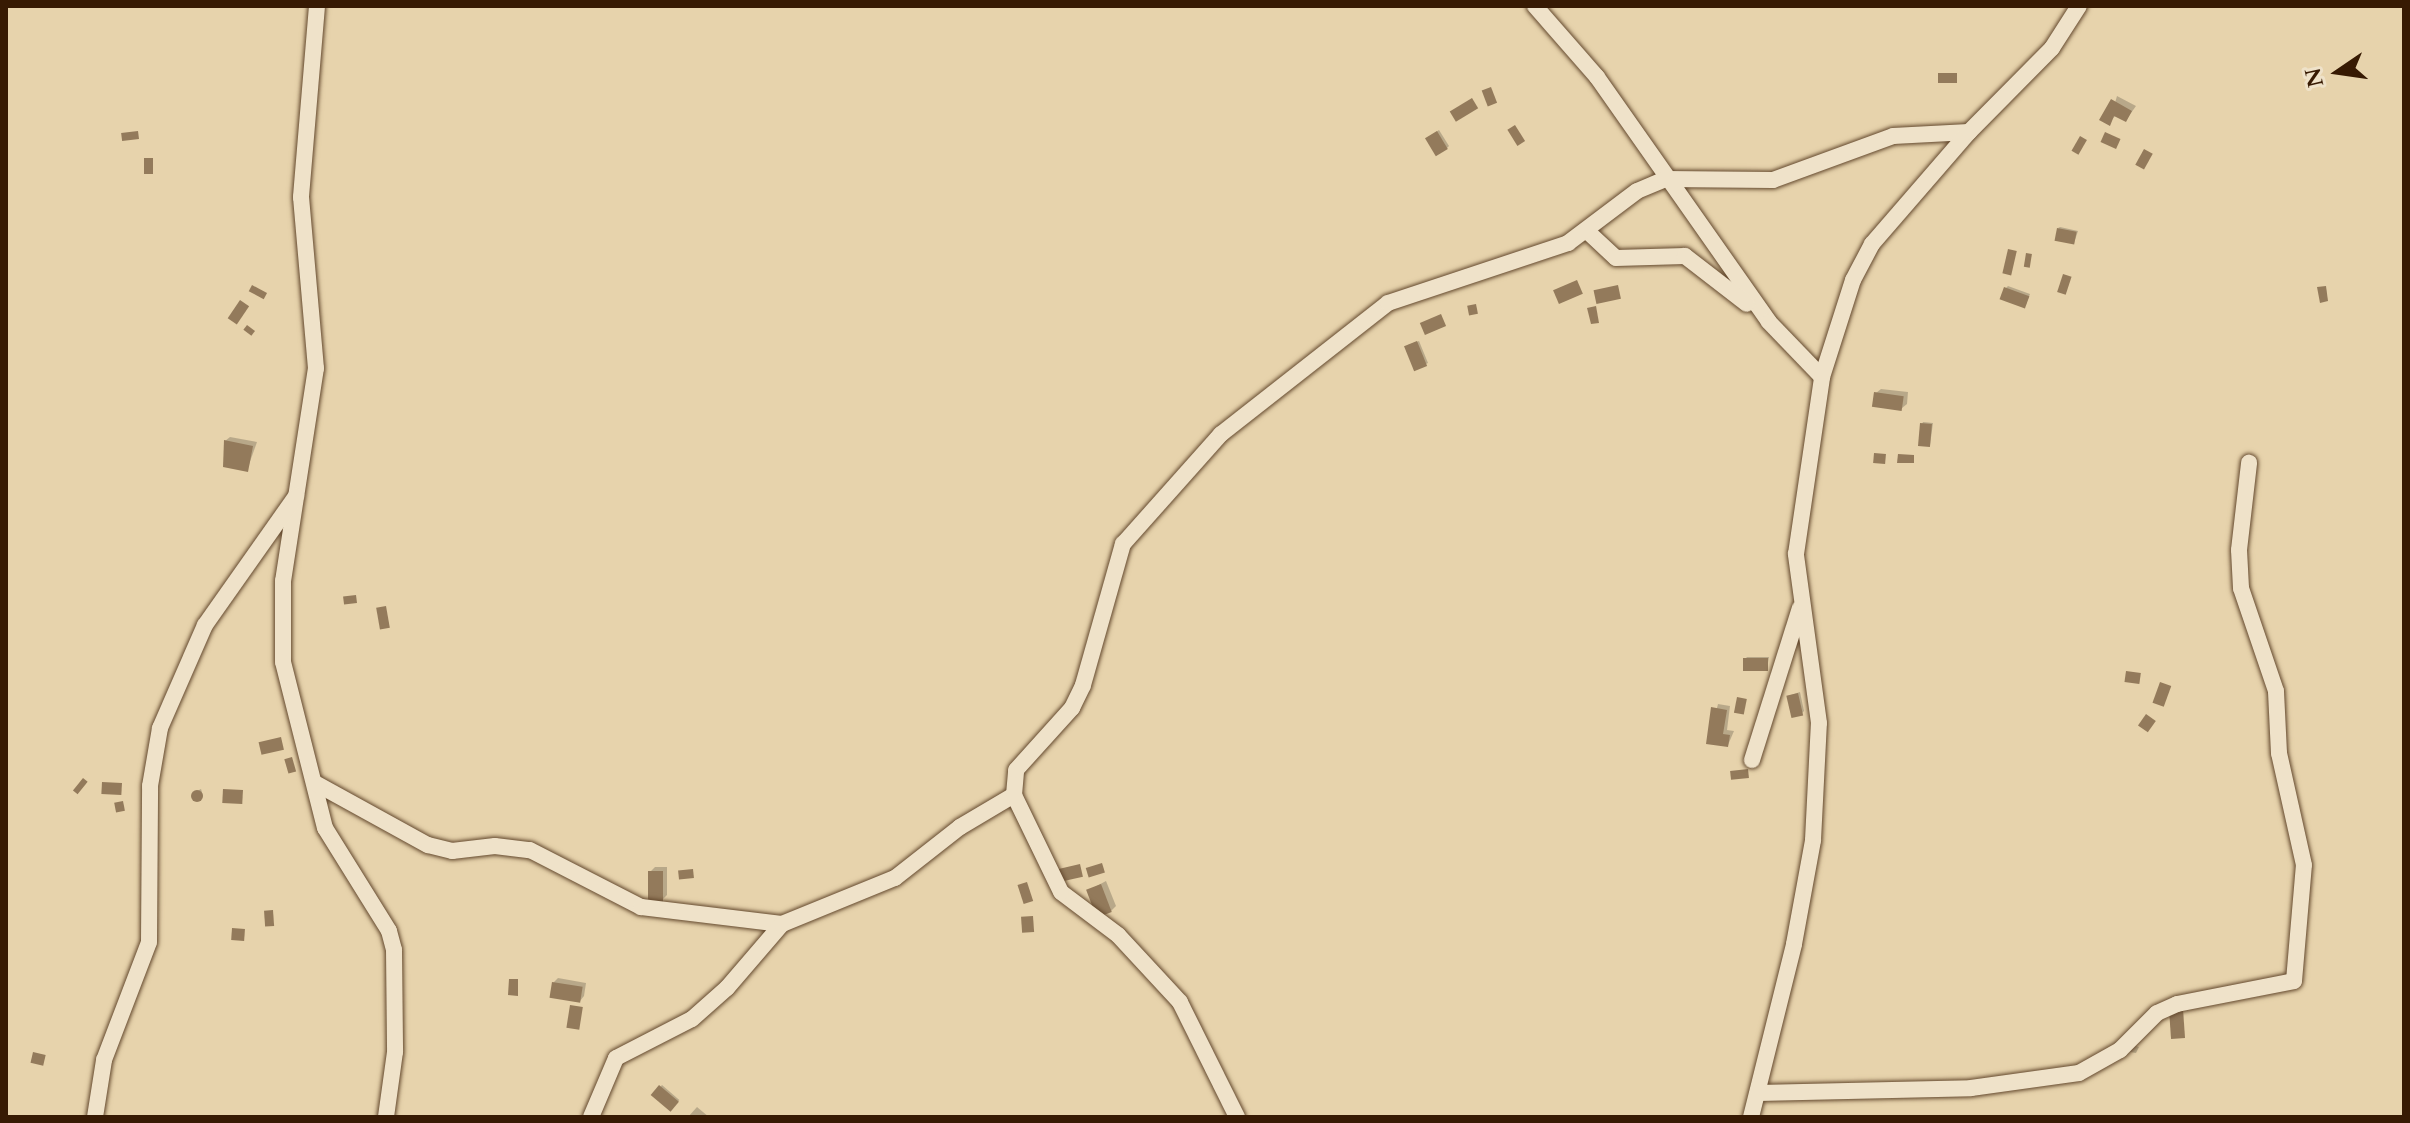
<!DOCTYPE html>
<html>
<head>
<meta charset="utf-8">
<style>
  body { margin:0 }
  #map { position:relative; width:2410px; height:1123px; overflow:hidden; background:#e7d3ac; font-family:Cardo,serif }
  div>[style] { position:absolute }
  .shadow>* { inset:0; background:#0003; transform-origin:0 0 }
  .building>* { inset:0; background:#937a5b; transform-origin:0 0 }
  .round { border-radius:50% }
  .roads { filter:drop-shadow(0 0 2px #63482d) drop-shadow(0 0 2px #63482d) }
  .street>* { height:16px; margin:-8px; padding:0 8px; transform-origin:8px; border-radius:8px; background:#efe2c9 }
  span { translate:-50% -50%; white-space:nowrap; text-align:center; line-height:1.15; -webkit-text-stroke:7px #efe2c9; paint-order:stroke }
  .frame { position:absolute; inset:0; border:8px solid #371a03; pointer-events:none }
  .north { position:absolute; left:2298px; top:32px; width:80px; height:80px; -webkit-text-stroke:6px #efe2c9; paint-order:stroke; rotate:257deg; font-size:22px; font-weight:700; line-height:32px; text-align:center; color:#371a03 }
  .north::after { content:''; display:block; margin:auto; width:28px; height:36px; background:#371a03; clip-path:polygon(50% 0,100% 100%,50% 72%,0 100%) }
</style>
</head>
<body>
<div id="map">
  <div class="shadow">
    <i style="clip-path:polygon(2117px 96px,2136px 106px,2126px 120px,2116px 115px,2109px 123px)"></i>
    <i style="clip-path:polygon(1439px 130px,1449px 146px,1447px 148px,1430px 136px)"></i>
    <i style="clip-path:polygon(2060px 227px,2078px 231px,2074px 243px,2058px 228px)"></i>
    <i style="clip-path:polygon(2008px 286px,2030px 294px,2026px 304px,2006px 288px)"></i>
    <i style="clip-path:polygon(1419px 341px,1428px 363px,1426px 364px,1408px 345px)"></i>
    <i style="clip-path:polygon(1881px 389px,1908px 392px,1907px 404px,1902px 408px,1876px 393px)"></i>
    <i style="clip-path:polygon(1923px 422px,1933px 423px,1930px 445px,1922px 424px)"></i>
    <i style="clip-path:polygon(230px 437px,257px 442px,247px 470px,225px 441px)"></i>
    <i style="clip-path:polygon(1769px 657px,1767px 669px,1745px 659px,1747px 657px)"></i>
    <i style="clip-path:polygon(1800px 692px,1804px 711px,1802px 713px,1788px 696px)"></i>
    <i style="clip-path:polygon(1718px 704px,1730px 706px,1727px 730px,1734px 731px,1728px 745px,1708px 743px)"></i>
    <i style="clip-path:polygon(201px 789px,203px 796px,197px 799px,195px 792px)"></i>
    <i style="clip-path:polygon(655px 867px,667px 867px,667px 895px,662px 900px,650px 872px)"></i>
    <i style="clip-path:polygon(1106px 881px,1116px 906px,1111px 911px,1089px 890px)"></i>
    <i style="clip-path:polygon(558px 978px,586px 983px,584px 996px,580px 1001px,553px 983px)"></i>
    <i style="clip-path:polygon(2133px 1045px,2139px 1047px,2136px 1053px,2130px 1052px)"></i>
    <i style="left:662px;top:1085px;width:23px;height:13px;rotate:41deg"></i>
    <i style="clip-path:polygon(697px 1107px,709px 1117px,688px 1117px)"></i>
  </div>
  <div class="building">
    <i style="left:1938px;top:73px;width:19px;height:10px"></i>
    <i style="left:1491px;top:87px;width:17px;height:10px;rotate:69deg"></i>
    <i style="left:1472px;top:98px;width:12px;height:26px;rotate:59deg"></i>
    <i style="clip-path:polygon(2111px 99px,2132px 111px,2126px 122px,2114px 116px,2110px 126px,2099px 120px)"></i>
    <i style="left:1515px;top:125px;width:19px;height:9px;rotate:58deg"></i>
    <i style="left:138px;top:131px;width:8px;height:17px;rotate:83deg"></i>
    <i style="left:1437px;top:131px;width:21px;height:14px;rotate:59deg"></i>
    <i style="left:2105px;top:132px;width:17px;height:11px;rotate:24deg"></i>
    <i style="left:2080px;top:136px;width:8px;height:17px;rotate:30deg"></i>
    <i style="left:2144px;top:149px;width:10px;height:18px;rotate:29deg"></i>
    <i style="left:144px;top:158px;width:9px;height:16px"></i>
    <i style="left:2057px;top:228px;width:20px;height:13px;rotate:11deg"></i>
    <i style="left:2008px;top:249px;width:9px;height:25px;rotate:13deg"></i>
    <i style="left:2026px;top:253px;width:6px;height:14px;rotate:9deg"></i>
    <i style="left:2063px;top:274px;width:9px;height:19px;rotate:18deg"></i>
    <i style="left:1577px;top:280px;width:15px;height:26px;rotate:67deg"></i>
    <i style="left:252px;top:285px;width:17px;height:7px;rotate:28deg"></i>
    <i style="left:1618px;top:285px;width:14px;height:25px;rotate:78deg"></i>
    <i style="clip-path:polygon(2326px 286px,2328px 301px,2320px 303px,2317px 287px)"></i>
    <i style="left:2004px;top:287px;width:27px;height:13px;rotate:20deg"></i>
    <i style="left:240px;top:300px;width:11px;height:22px;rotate:34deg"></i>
    <i style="left:1476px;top:304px;width:10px;height:9px;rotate:79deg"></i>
    <i style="clip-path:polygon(1596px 306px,1599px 323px,1591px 324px,1587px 308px)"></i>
    <i style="left:1441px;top:314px;width:13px;height:23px;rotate:67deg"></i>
    <i style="left:247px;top:325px;width:10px;height:6px;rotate:37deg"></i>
    <i style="left:1417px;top:341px;width:27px;height:14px;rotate:68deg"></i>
    <i style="left:1874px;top:392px;width:30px;height:15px;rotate:8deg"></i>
    <i style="left:1920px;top:423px;width:12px;height:23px;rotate:5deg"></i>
    <i style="clip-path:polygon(224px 440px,253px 446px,248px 472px,223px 467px)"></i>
    <i style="left:1874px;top:453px;width:12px;height:10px;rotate:5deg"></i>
    <i style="clip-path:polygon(1898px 454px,1914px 455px,1914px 463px,1897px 463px)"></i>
    <i style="left:356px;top:595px;width:8px;height:13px;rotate:83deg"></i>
    <i style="left:386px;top:606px;width:22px;height:10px;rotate:80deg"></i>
    <i style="left:1743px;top:658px;width:25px;height:13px"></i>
    <i style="left:2126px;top:671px;width:15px;height:11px;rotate:8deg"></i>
    <i style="left:2160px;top:682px;width:12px;height:22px;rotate:20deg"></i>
    <i style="left:1798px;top:693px;width:23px;height:12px;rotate:77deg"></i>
    <i style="left:1737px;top:697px;width:10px;height:16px;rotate:11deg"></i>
    <i style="clip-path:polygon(1711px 707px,1727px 710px,1723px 734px,1730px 735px,1728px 747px,1706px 744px)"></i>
    <i style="left:2146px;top:714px;width:12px;height:14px;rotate:35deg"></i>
    <i style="left:281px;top:737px;width:13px;height:23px;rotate:77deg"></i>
    <i style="left:292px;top:757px;width:15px;height:8px;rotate:74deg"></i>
    <i style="left:1748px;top:769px;width:9px;height:18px;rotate:84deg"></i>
    <i style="left:83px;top:778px;width:6px;height:16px;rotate:39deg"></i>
    <i style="left:102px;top:782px;width:20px;height:12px;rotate:3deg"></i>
    <i style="left:223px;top:789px;width:20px;height:14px;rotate:3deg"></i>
    <i class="round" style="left:191px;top:790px;width:12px;height:12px"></i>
    <i style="left:123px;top:801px;width:10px;height:9px;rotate:79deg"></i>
    <i style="left:1102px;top:863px;width:10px;height:17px;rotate:73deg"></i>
    <i style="left:1080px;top:864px;width:13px;height:23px;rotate:77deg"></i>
    <i style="left:693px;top:869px;width:9px;height:15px;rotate:84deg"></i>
    <i style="left:648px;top:871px;width:15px;height:31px"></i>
    <i style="left:1027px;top:882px;width:20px;height:10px;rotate:72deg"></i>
    <i style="left:1101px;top:884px;width:30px;height:16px;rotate:69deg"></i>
    <i style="left:273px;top:910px;width:16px;height:9px;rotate:86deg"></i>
    <i style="left:1033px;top:916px;width:16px;height:12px;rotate:86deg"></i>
    <i style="left:232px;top:928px;width:13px;height:12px;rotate:4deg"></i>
    <i style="clip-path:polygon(509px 979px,518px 979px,518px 996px,508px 995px)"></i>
    <i style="left:552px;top:982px;width:31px;height:16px;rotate:9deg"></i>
    <i style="left:570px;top:1005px;width:13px;height:23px;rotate:9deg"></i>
    <i style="left:2183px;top:1009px;width:29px;height:14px;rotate:86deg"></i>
    <i style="left:33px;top:1052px;width:13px;height:11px;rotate:13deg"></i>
    <i style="left:659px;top:1085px;width:26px;height:13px;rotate:40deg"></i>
  </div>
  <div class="roads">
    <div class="street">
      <i style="left:317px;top:6px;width:192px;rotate:94.8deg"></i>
      <i style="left:301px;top:197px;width:172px;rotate:85deg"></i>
      <i style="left:316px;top:368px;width:216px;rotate:98.8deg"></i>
      <i style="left:283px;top:581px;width:81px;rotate:90deg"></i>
      <i style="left:283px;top:662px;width:171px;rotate:75.8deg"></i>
      <i style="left:325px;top:828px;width:121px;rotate:58.1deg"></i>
      <i style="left:389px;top:931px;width:20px;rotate:75deg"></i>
      <i style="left:394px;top:950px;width:102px;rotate:89.4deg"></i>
      <i style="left:395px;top:1052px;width:66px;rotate:97.9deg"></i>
      <i style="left:1535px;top:6px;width:94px;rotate:48.9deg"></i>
      <i style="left:1597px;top:77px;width:299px;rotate:54.9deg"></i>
      <i style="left:1769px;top:322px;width:76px;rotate:46.1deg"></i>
      <i style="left:1588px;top:232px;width:38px;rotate:43deg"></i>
      <i style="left:1616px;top:258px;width:69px;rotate:-1.7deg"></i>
      <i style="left:1685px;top:256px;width:78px;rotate:37.7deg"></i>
      <i style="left:1752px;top:760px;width:159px;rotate:-72.5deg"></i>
      <i style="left:315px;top:783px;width:129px;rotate:28.8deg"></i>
      <i style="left:428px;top:845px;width:25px;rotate:14deg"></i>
      <i style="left:452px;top:851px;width:43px;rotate:-6.6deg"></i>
      <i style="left:495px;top:846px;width:35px;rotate:7deg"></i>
      <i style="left:530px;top:850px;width:125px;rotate:27.2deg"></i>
      <i style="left:641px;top:907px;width:142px;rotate:6.9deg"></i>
      <i style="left:1758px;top:1093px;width:213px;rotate:-1.3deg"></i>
      <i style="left:1971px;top:1088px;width:109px;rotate:-7.9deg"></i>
      <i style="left:2079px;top:1073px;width:47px;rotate:-29.3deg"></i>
      <i style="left:2120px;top:1050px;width:52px;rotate:-45deg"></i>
      <i style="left:2157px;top:1013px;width:22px;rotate:-24deg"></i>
      <i style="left:2177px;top:1004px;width:119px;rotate:-11.1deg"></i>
      <i style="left:2294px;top:981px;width:116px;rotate:-85.1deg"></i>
      <i style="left:2304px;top:865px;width:115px;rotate:-102.6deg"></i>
      <i style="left:2279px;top:753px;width:62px;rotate:-92.8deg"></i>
      <i style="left:2276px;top:691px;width:109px;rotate:-108.8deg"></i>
      <i style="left:2241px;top:588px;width:38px;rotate:-93deg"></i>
      <i style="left:2239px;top:550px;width:88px;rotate:-83.4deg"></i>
      <i style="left:95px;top:1117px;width:58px;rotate:-81deg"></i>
      <i style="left:104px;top:1060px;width:126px;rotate:-69.1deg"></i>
      <i style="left:149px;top:942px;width:156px;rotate:-89.6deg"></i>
      <i style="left:150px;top:786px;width:59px;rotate:-80.2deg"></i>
      <i style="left:160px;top:728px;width:112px;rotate:-66.4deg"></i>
      <i style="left:205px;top:625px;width:158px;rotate:-54.8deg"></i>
      <i style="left:591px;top:1117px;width:64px;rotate:-67deg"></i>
      <i style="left:616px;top:1058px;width:85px;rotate:-27.2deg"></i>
      <i style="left:692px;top:1019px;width:47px;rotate:-41.5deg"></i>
      <i style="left:727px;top:988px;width:84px;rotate:-49.3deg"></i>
      <i style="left:782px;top:924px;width:122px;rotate:-22.2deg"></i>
      <i style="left:895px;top:878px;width:83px;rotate:-38.1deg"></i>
      <i style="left:960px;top:827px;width:63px;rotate:-30.7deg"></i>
      <i style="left:1237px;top:1117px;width:128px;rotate:-116.4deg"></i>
      <i style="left:1180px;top:1002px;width:91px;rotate:-132.8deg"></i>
      <i style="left:1118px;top:935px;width:71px;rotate:-143deg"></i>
      <i style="left:1061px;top:892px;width:108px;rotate:-115.9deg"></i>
      <i style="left:1014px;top:795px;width:25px;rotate:-85deg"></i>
      <i style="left:1016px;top:770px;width:84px;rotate:-47.9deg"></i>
      <i style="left:1072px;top:708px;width:25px;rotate:-64deg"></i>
      <i style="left:1083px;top:685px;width:147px;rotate:-74.2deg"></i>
      <i style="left:1123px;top:544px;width:147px;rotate:-48.3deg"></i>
      <i style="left:1221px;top:434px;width:212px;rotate:-38.1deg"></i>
      <i style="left:1388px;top:303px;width:190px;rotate:-18.4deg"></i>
      <i style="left:1568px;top:243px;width:86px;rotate:-37deg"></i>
      <i style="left:1637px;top:191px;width:30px;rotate:-23deg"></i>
      <i style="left:1665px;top:179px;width:108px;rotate:0.5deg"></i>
      <i style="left:1773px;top:180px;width:128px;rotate:-20.1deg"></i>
      <i style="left:1893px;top:136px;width:76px;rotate:-3deg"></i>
      <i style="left:1751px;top:1117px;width:178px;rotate:-76deg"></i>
      <i style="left:1794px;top:944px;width:106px;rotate:-79.6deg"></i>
      <i style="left:1813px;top:840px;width:117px;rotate:-87.1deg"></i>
      <i style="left:1819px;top:723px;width:171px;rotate:-97.8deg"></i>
      <i style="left:1796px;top:554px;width:179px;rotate:-81.6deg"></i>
      <i style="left:1822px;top:377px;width:102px;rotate:-72.3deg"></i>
      <i style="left:1853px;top:280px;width:41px;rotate:-62.2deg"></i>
      <i style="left:1872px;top:244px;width:148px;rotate:-49.1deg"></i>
      <i style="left:1969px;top:132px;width:118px;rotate:-45.3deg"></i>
      <i style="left:2052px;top:48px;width:50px;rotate:-57.3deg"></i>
    </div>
  </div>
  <div class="frame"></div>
  <div class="north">N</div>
</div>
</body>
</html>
